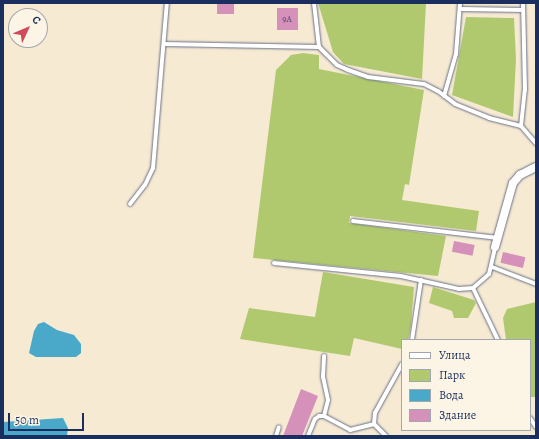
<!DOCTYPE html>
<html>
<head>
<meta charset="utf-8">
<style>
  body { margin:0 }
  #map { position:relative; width:539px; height:439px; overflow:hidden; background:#f7ead3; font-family:Alegreya,serif }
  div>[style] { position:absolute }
  .green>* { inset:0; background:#b1c96e }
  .water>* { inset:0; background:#4aa8c9 }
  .building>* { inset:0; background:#d591b9; transform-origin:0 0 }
  .roads { filter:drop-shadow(0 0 1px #687087) drop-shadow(0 0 1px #687087) }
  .lane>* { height:4px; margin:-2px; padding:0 2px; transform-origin:2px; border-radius:2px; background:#fff }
  .street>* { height:8px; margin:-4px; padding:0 4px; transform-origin:4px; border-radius:4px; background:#fff }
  span { translate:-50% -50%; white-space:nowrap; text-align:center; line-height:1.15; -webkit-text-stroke:3px #fcf5e5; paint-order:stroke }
  .number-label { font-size:9px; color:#4a4875 }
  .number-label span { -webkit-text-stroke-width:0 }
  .frame { position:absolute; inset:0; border:4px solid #1b2f5e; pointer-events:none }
  .legend { position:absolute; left:401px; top:339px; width:130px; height:92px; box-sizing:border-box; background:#fcf5e5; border:1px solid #a2a6af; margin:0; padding:5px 7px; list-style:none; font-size:12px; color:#1b2f5e }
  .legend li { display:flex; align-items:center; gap:8px; height:20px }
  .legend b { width:20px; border:1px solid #a2a6af }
  .north { position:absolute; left:8px; top:8px; width:40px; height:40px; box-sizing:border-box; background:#fcf5e5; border:1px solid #a2a6af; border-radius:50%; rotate:46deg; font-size:11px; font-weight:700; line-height:16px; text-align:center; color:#1b2f5e }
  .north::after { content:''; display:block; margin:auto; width:14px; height:18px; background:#d1495b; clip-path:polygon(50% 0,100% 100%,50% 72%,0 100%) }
  .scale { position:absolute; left:8px; top:413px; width:76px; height:18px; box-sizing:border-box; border:2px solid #1b2f5e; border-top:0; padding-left:5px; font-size:12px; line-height:14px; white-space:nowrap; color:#1b2f5e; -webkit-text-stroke:3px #fcf5e5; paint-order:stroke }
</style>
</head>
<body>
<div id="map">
  <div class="green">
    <i style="clip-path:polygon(318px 3px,426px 3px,422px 79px,344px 64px,333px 52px)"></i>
    <i style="clip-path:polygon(466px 17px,514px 18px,516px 59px,513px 117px,452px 95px)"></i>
    <i style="clip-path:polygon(303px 53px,319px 55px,319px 69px,424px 90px,409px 185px,405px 184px,402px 200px,479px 211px,476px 231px,350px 216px,349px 223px,446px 236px,438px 276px,253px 258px,276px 70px,291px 55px)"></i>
    <i style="clip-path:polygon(323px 272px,414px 287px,411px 325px,408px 340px,402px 340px,402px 349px,354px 338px,350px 356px,240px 339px,249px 308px,315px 317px)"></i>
    <i style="clip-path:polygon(433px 287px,474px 300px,476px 303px,468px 318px,454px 318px,452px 311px,429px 303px)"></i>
    <i style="clip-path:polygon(536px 302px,536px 397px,530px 397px,530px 340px,506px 340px,503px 318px,507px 309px)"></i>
  </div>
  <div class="water">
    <i style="clip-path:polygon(44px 322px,57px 330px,74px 335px,81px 344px,81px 353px,76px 357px,36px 357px,29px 353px,34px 331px,38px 324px)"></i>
    <i style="clip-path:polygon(63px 418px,68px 428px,67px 436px,3px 436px,3px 422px)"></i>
  </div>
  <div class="building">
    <i style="left:217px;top:3px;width:17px;height:11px"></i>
    <i style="left:277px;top:8px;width:21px;height:22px"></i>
    <i style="left:454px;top:241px;width:21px;height:11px;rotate:11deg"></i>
    <i style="left:503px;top:252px;width:23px;height:11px;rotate:13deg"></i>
    <i style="clip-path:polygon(301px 389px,318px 396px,302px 436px,283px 436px)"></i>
  </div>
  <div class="roads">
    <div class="lane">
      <i style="left:314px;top:3px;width:44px;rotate:83.5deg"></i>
      <i style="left:461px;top:9px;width:62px;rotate:0.9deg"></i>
      <i style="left:164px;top:44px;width:155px;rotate:1.1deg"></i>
      <i style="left:319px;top:47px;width:25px;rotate:45deg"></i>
      <i style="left:337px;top:65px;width:12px;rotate:24deg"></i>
      <i style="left:348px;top:70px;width:21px;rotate:19deg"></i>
      <i style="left:368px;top:77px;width:56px;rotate:7.1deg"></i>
      <i style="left:424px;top:84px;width:16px;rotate:27deg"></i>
      <i style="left:438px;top:91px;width:21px;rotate:37deg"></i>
      <i style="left:455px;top:104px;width:37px;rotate:22deg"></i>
      <i style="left:489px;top:118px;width:33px;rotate:14deg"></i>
      <i style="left:521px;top:126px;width:23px;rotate:49deg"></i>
      <i style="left:444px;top:96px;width:44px;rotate:-74.1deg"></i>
      <i style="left:456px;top:54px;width:51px;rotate:-85.5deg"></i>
      <i style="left:521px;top:126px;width:36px;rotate:-84deg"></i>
      <i style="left:525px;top:90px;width:87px;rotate:-91.3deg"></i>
      <i style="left:130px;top:204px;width:24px;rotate:-52deg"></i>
      <i style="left:145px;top:185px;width:19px;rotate:-65deg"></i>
      <i style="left:153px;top:168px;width:166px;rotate:-85.2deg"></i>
      <i style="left:353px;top:221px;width:146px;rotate:6.7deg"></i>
      <i style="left:274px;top:263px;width:128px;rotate:5.8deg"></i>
      <i style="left:401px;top:276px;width:59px;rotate:12.6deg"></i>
      <i style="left:459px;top:289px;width:14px;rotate:-4deg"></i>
      <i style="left:473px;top:288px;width:21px;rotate:-41deg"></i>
      <i style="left:489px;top:274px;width:28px;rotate:-77deg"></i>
      <i style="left:492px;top:267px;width:47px;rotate:21.1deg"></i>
      <i style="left:473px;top:288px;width:58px;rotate:64.3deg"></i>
      <i style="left:412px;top:340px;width:61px;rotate:-81.5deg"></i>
      <i style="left:324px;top:416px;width:16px;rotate:-76deg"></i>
      <i style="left:328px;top:400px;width:24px;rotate:-102deg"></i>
      <i style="left:323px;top:377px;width:21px;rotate:-87deg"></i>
      <i style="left:530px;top:418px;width:11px;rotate:56deg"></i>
      <i style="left:374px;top:424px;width:11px;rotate:-85deg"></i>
      <i style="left:375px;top:413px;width:56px;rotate:-61.1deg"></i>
      <i style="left:374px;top:424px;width:17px;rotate:45deg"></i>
      <i style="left:276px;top:436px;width:9px;rotate:-72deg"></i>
      <i style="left:308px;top:436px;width:18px;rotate:-68deg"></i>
      <i style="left:315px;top:419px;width:5px;rotate:-37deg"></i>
      <i style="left:319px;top:416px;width:5px"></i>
      <i style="left:324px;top:416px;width:30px;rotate:28deg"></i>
      <i style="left:350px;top:430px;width:25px;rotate:-14deg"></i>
    </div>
    <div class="street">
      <i style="left:495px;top:247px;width:66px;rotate:-74.3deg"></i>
      <i style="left:513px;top:183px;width:11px;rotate:-49deg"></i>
      <i style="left:520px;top:175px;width:18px;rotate:-27deg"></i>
    </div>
  </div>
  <div class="number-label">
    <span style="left:287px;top:19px">9А</span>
  </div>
  <div class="frame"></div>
  <ul class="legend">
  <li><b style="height:5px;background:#fff"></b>Улица</li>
  <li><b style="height:11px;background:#b1c96e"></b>Парк</li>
  <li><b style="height:11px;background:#4aa8c9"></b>Вода</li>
  <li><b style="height:11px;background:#d591b9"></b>Здание</li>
  </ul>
  <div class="north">С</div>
  <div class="scale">50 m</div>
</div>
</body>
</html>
